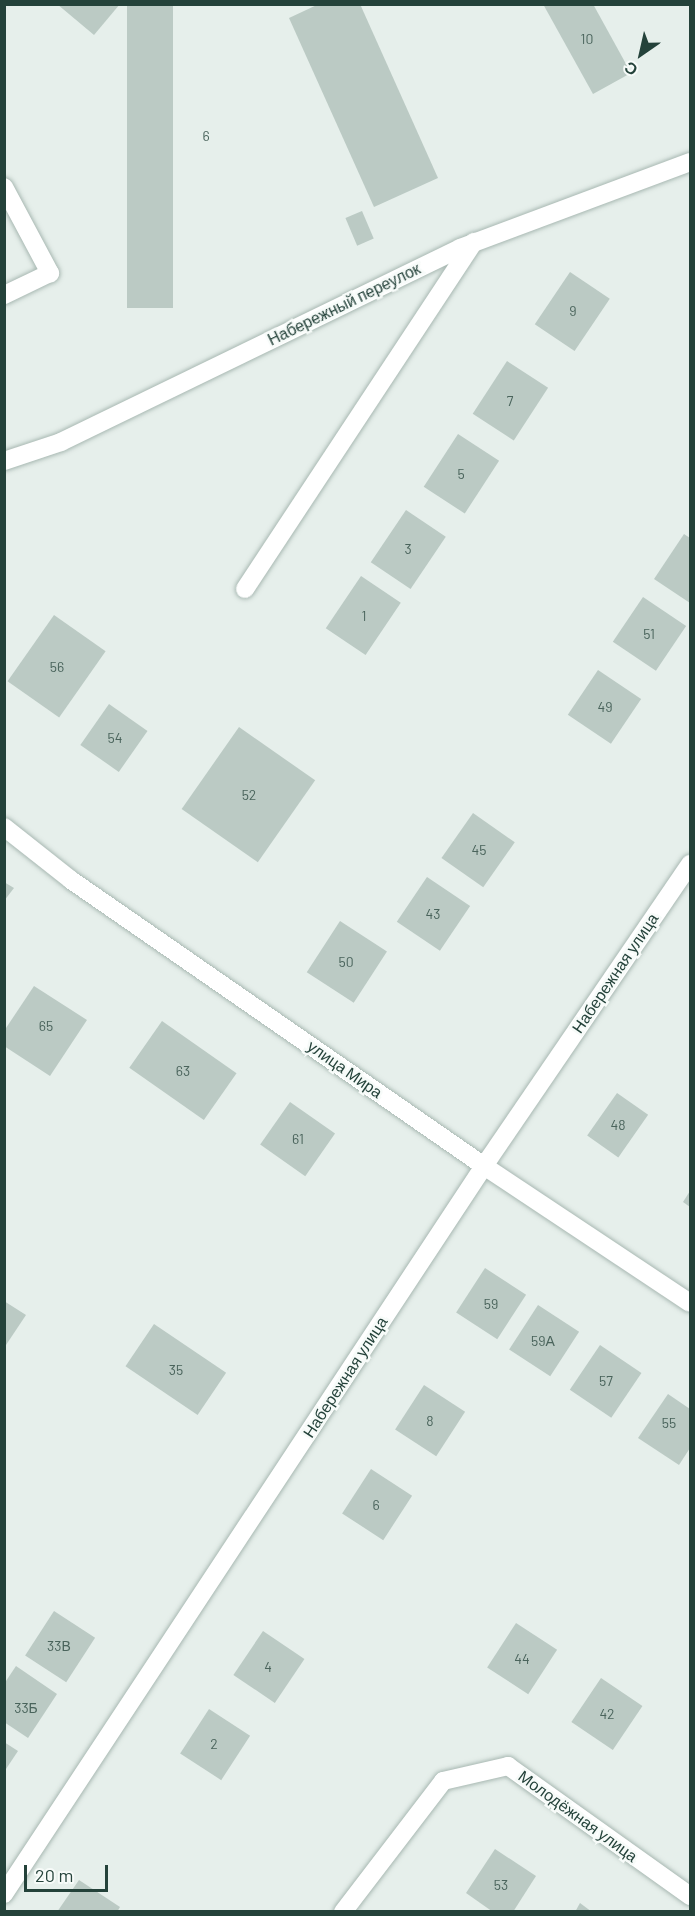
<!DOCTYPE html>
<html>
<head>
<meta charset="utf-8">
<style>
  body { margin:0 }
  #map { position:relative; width:695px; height:1916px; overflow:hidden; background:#e6efeb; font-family:Barlow,sans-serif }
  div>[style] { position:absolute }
  .building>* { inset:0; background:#bbcac4; transform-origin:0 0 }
  .roads { filter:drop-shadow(0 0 2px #a8b8b2) drop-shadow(0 0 2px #a8b8b2) }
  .minor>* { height:18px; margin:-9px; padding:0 9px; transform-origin:9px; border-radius:9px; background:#fff }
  span { translate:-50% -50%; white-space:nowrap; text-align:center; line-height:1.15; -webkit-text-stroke:5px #f7fbf9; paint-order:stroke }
  .number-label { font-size:14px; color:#4a645c }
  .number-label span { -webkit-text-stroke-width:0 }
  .street-label { font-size:16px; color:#24423a }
  .frame { position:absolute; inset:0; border:6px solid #24423a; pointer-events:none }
  .north { position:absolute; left:611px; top:24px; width:60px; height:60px; -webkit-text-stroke:4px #f7fbf9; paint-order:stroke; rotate:214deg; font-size:16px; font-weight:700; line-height:24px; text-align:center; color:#24423a }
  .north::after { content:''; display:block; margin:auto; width:21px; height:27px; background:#24423a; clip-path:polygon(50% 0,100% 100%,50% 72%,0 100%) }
  .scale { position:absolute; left:24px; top:1865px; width:84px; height:27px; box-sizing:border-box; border:3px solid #24423a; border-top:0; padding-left:8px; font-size:18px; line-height:21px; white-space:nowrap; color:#24423a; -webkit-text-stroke:4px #f7fbf9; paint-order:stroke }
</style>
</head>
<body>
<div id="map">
  <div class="building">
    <i style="clip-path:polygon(57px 4px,120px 4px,94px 35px)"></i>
    <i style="left:127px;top:4px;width:46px;height:304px"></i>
    <i style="clip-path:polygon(319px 4px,360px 4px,438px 178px,374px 207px,289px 18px)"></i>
    <i style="clip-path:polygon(543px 4px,593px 4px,631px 73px,593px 94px)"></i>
    <i style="left:362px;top:211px;width:30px;height:18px;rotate:67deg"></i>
    <i style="left:570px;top:272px;width:48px;height:63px;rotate:34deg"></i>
    <i style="left:507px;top:361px;width:49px;height:63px;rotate:33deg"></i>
    <i style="left:458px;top:434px;width:49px;height:63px;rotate:33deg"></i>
    <i style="left:406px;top:510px;width:48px;height:63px;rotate:34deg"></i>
    <i style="clip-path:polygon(684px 534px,690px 538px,690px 603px,654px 579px)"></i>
    <i style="left:361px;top:576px;width:48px;height:63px;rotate:34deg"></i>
    <i style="left:643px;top:597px;width:52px;height:54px;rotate:34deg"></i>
    <i style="left:54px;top:615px;width:63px;height:81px;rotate:35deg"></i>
    <i style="left:598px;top:670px;width:52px;height:54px;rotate:34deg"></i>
    <i style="left:109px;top:704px;width:47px;height:50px;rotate:35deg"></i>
    <i style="left:239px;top:727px;width:93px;height:100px;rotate:35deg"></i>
    <i style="left:473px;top:813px;width:51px;height:55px;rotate:35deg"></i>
    <i style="left:427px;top:877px;width:52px;height:54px;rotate:34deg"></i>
    <i style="clip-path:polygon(4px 882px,14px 888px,4px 901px)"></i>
    <i style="left:340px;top:921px;width:56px;height:61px;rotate:33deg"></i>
    <i style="clip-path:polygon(34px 986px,87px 1020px,50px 1076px,4px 1046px,4px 1031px)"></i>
    <i style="left:162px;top:1021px;width:91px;height:57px;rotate:35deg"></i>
    <i style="left:617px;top:1093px;width:38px;height:52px;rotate:35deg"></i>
    <i style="left:290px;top:1102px;width:55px;height:52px;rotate:35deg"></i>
    <i style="clip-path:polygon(690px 1191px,690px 1207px,683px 1202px)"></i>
    <i style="left:485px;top:1268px;width:49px;height:53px;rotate:33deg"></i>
    <i style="clip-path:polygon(4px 1301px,26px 1315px,4px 1348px)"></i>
    <i style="left:538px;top:1305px;width:49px;height:53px;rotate:33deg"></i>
    <i style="left:154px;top:1324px;width:87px;height:51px;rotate:34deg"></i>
    <i style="left:600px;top:1345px;width:50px;height:54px;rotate:34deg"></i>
    <i style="left:424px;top:1385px;width:49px;height:53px;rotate:33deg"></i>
    <i style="clip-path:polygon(668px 1394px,690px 1409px,690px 1448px,679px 1465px,638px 1438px)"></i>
    <i style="left:371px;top:1469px;width:49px;height:53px;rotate:33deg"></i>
    <i style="left:54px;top:1611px;width:49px;height:53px;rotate:33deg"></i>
    <i style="left:516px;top:1623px;width:49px;height:53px;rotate:33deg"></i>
    <i style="left:263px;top:1631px;width:50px;height:53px;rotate:34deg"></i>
    <i style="clip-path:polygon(16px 1666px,57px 1694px,28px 1738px,4px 1722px,4px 1684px)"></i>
    <i style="left:601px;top:1678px;width:50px;height:53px;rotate:34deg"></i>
    <i style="left:209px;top:1709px;width:49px;height:53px;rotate:33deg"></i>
    <i style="clip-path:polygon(4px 1742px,18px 1751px,4px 1772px)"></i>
    <i style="clip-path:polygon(495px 1849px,536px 1876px,513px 1912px,493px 1912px,466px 1893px)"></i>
    <i style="clip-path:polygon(79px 1880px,120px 1907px,117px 1912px,57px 1912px)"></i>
    <i style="clip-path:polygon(580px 1903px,592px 1912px,575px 1912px)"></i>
  </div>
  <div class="roads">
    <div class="minor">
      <i style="left:4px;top:187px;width:98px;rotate:61.9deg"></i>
      <i style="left:50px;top:273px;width:51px;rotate:154.4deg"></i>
      <i style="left:4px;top:461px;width:60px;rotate:-18.4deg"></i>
      <i style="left:61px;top:442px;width:444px;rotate:-25.9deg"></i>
      <i style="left:460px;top:248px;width:246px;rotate:-20.5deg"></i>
      <i style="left:245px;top:589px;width:416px;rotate:-56.6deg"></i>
      <i style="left:4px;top:827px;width:85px;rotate:38.3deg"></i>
      <i style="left:71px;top:880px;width:502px;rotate:34.7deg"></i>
      <i style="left:484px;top:1166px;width:247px;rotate:33.6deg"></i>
      <i style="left:4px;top:1894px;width:872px;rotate:-56.6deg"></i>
      <i style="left:484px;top:1166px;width:366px;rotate:-55.7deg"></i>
      <i style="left:343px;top:1912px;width:165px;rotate:-52.6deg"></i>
      <i style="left:443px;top:1781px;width:67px;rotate:-13deg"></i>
      <i style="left:508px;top:1766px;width:224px;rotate:35.5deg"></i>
    </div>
  </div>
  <div class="number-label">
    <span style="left:587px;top:39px">10</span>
    <span style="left:206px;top:136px">6</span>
    <span style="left:573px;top:311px">9</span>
    <span style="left:510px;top:401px">7</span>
    <span style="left:461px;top:474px">5</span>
    <span style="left:408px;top:549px">3</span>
    <span style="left:364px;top:616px">1</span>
    <span style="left:649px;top:634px">51</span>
    <span style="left:57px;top:667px">56</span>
    <span style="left:605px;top:707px">49</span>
    <span style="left:115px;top:738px">54</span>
    <span style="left:249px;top:795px">52</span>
    <span style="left:479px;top:850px">45</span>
    <span style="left:433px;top:914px">43</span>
    <span style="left:346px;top:962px">50</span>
    <span style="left:46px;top:1026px">65</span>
    <span style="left:183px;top:1071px">63</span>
    <span style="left:618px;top:1125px">48</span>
    <span style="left:298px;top:1139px">61</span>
    <span style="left:491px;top:1304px">59</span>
    <span style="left:543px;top:1341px">59А</span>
    <span style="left:176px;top:1370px">35</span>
    <span style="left:606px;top:1381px">57</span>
    <span style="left:430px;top:1421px">8</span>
    <span style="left:669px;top:1423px">55</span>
    <span style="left:376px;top:1505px">6</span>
    <span style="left:59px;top:1646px">33В</span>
    <span style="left:522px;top:1659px">44</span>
    <span style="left:268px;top:1667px">4</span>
    <span style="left:26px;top:1708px">33Б</span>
    <span style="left:607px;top:1714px">42</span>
    <span style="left:214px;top:1744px">2</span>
    <span style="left:501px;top:1885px">53</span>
  </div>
  <div class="street-label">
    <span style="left:344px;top:304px;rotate:-26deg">Набережный переулок</span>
    <span style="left:615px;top:973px;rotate:-56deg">Набережная улица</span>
    <span style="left:345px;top:1069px;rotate:35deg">улица Мира</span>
    <span style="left:345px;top:1377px;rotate:-57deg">Набережная улица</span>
    <span style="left:578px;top:1816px;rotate:36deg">Молодёжная улица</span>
  </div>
  <div class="frame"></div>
  <div class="north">С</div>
  <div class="scale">20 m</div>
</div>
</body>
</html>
